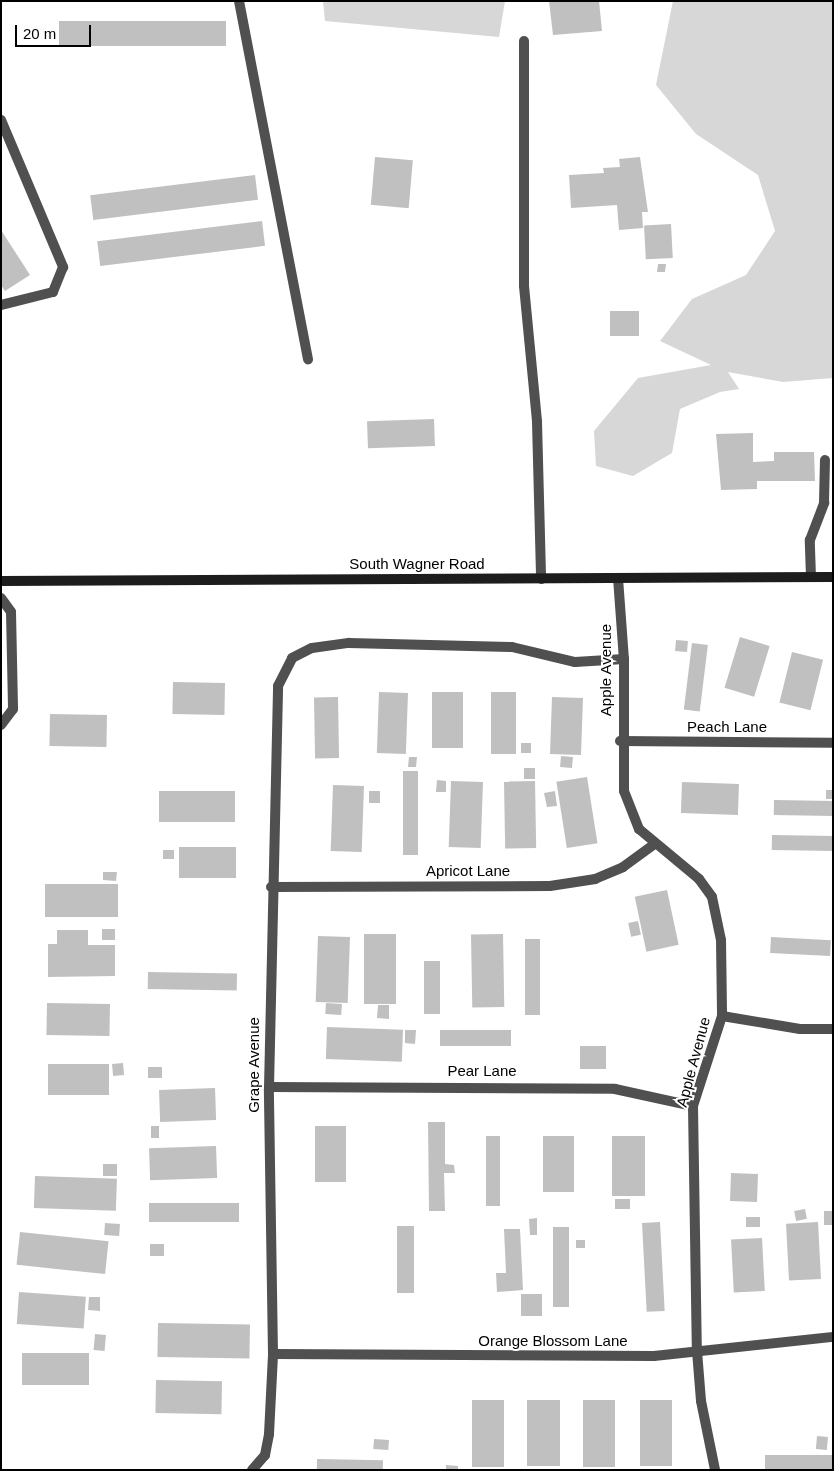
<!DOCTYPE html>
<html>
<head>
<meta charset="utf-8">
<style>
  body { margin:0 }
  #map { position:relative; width:834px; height:1471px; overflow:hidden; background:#fff; font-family:Arial,sans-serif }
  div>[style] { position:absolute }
  .green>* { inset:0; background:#d7d7d7 }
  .building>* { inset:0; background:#c0c0c0; transform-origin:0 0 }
  .lane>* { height:10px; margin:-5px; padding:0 5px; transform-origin:5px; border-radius:5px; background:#505050 }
  .street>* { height:10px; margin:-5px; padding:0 5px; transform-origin:5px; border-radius:5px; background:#505050 }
  .secondary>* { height:10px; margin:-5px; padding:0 5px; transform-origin:5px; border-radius:5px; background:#1d1d1d }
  span { translate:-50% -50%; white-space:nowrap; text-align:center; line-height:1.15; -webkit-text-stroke:4px #fff; paint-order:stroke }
  .street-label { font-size:15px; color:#000 }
  .frame { position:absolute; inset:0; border:2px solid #000; pointer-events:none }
  .scale { position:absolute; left:15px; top:25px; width:76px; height:22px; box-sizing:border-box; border:2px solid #000; border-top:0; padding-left:6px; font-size:15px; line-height:18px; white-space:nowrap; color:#000; -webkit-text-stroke:4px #fff; paint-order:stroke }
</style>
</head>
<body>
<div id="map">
  <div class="green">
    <i style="clip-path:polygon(323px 1px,505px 1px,499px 37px,325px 21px)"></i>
    <i style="clip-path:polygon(673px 1px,833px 1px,833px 378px,783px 382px,728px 372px,739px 389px,720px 392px,680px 409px,672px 453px,633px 476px,596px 466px,594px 431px,638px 378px,711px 365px,660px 341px,692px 299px,746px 275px,775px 231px,758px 175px,696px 134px,656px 85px)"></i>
  </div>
  <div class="building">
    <i style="clip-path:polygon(549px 1px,599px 1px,602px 31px,553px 35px)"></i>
    <i style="left:226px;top:21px;width:25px;height:167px;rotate:90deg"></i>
    <i style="left:375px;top:157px;width:38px;height:48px;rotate:5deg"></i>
    <i style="clip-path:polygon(640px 157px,648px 212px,642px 212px,643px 228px,619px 230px,617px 205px,571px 208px,569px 175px,604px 173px,603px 168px,620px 167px,619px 159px)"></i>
    <i style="left:255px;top:175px;width:25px;height:166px;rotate:83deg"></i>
    <i style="left:262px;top:221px;width:25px;height:166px;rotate:83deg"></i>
    <i style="left:671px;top:224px;width:34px;height:27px;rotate:87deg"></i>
    <i style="clip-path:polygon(1px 230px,30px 275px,5px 291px,1px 285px)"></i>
    <i style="clip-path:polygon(658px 264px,666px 264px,665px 272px,657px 272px)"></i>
    <i style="left:610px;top:311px;width:29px;height:25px"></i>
    <i style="left:434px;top:419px;width:27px;height:67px;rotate:88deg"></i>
    <i style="clip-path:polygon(753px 433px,753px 462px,774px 461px,774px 452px,814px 452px,815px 481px,757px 481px,757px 489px,721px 490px,716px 434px)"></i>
    <i style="left:740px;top:637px;width:31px;height:53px;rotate:17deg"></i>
    <i style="left:676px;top:640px;width:12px;height:11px;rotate:5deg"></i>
    <i style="left:692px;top:643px;width:16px;height:67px;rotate:7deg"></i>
    <i style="left:792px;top:652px;width:32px;height:52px;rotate:14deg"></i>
    <i style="left:173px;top:682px;width:52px;height:32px;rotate:1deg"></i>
    <i style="left:379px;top:692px;width:29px;height:61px;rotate:2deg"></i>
    <i style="left:432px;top:692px;width:31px;height:56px"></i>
    <i style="left:491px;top:692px;width:25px;height:62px"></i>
    <i style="left:338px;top:697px;width:61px;height:24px;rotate:89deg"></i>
    <i style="left:552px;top:697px;width:31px;height:57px;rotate:2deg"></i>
    <i style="left:50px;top:714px;width:57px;height:32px;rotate:1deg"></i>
    <i style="left:531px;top:743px;width:10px;height:10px;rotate:90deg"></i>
    <i style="left:561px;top:756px;width:12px;height:11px;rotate:5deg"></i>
    <i style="clip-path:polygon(409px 757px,417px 757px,416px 767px,408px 767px)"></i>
    <i style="left:535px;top:768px;width:11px;height:11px;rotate:90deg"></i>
    <i style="left:403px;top:771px;width:15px;height:84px"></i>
    <i style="left:587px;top:777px;width:67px;height:31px;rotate:81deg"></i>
    <i style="clip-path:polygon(437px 780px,446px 781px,446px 792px,436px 792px)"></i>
    <i style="left:451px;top:781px;width:32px;height:66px;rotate:2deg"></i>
    <i style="left:535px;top:781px;width:67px;height:31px;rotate:89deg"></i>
    <i style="left:682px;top:782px;width:57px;height:31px;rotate:2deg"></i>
    <i style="left:333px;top:785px;width:31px;height:66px;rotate:2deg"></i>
    <i style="left:826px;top:790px;width:7px;height:9px"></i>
    <i style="left:159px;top:791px;width:76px;height:31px"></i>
    <i style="left:369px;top:791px;width:11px;height:12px"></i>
    <i style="clip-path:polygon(555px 791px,557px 806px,547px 807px,544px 793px)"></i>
    <i style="left:774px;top:800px;width:59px;height:15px;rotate:1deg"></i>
    <i style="left:772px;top:835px;width:61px;height:15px;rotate:1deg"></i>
    <i style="left:179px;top:847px;width:57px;height:31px"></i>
    <i style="left:163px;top:850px;width:11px;height:9px"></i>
    <i style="clip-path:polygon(103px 872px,117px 872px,116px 881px,103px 880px)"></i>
    <i style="left:118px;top:884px;width:33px;height:73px;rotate:90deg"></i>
    <i style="left:667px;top:890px;width:56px;height:33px;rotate:78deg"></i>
    <i style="left:638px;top:921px;width:14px;height:10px;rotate:78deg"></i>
    <i style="left:102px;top:929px;width:13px;height:11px"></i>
    <i style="clip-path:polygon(57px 930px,88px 930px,88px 945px,115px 945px,115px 976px,48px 977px,48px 944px,57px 944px)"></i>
    <i style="left:364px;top:934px;width:32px;height:70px"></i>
    <i style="left:503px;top:934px;width:73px;height:32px;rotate:89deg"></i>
    <i style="left:318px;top:936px;width:32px;height:66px;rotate:2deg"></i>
    <i style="left:771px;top:937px;width:60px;height:16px;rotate:3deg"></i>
    <i style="left:525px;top:939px;width:15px;height:76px"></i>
    <i style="left:424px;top:961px;width:16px;height:53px"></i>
    <i style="left:148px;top:972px;width:89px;height:17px;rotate:1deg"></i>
    <i style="left:47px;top:1003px;width:63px;height:32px;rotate:1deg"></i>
    <i style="left:326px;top:1003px;width:16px;height:11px;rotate:4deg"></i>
    <i style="clip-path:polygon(378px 1005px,389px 1005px,389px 1019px,377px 1018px)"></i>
    <i style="left:327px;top:1027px;width:76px;height:32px;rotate:2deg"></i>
    <i style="clip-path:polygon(405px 1030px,416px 1030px,415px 1044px,405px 1043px)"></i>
    <i style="left:511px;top:1030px;width:16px;height:71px;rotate:90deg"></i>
    <i style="left:580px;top:1046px;width:26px;height:23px"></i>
    <i style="left:123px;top:1063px;width:12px;height:11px;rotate:85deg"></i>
    <i style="left:109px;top:1064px;width:31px;height:61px;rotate:90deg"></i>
    <i style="left:148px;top:1067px;width:14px;height:11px"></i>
    <i style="left:215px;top:1088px;width:32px;height:56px;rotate:88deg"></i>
    <i style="clip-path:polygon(428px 1122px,445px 1122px,445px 1164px,454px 1165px,455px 1173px,444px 1173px,445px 1211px,429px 1211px)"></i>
    <i style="left:151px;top:1126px;width:8px;height:12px"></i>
    <i style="left:315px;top:1126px;width:31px;height:56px"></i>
    <i style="left:486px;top:1136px;width:14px;height:70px"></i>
    <i style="left:543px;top:1136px;width:31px;height:56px"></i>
    <i style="left:612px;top:1136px;width:33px;height:60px"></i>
    <i style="left:216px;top:1146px;width:32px;height:67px;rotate:88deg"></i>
    <i style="left:103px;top:1164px;width:14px;height:12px"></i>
    <i style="left:731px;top:1173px;width:27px;height:28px;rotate:2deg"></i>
    <i style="left:35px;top:1176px;width:82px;height:32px;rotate:2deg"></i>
    <i style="left:615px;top:1199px;width:15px;height:10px"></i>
    <i style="left:239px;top:1203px;width:19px;height:90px;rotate:90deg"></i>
    <i style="left:805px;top:1209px;width:10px;height:11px;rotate:79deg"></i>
    <i style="left:824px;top:1211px;width:9px;height:14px"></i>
    <i style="left:746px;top:1217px;width:14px;height:10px"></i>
    <i style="clip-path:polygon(537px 1218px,537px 1235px,530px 1235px,529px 1219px)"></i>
    <i style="left:660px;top:1222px;width:89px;height:18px;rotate:87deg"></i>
    <i style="left:818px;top:1222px;width:57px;height:32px;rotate:87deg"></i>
    <i style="left:105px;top:1223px;width:15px;height:12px;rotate:4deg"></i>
    <i style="left:397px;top:1226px;width:17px;height:67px"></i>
    <i style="left:553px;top:1227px;width:16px;height:80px"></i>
    <i style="clip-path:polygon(504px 1229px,520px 1229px,523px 1290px,497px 1292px,496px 1273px,506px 1273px)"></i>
    <i style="left:20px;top:1232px;width:89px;height:33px;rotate:6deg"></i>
    <i style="left:762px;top:1238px;width:53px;height:31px;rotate:87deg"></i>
    <i style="left:576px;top:1240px;width:9px;height:8px"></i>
    <i style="left:150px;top:1244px;width:14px;height:12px"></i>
    <i style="left:19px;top:1292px;width:67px;height:32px;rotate:4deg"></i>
    <i style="left:542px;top:1294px;width:22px;height:21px;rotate:90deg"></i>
    <i style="clip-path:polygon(89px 1297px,100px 1297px,100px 1311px,88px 1310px)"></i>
    <i style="left:158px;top:1323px;width:92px;height:34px;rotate:1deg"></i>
    <i style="left:95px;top:1334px;width:11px;height:16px;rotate:5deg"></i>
    <i style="left:89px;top:1353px;width:32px;height:67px;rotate:90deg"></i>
    <i style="left:156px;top:1380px;width:66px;height:33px;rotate:1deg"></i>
    <i style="left:504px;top:1400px;width:67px;height:32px;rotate:90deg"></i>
    <i style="left:527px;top:1400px;width:33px;height:66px"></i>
    <i style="left:583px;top:1400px;width:32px;height:67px"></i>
    <i style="left:640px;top:1400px;width:32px;height:66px"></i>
    <i style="left:817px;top:1436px;width:11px;height:13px;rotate:5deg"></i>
    <i style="left:374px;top:1439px;width:15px;height:10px;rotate:4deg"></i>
    <i style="left:765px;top:1455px;width:68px;height:15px"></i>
    <i style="left:317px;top:1459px;width:66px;height:11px;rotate:1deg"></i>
    <i style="clip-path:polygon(446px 1465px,458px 1466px,458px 1470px,446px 1470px)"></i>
  </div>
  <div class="lane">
    <i style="left:239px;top:1px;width:365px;rotate:79.1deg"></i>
    <i style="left:524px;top:41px;width:245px;rotate:90deg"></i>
    <i style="left:524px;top:286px;width:137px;rotate:84.5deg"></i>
    <i style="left:537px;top:422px;width:157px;rotate:88.5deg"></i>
    <i style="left:1px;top:120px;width:160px;rotate:67.1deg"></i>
    <i style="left:63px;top:267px;width:27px;rotate:112deg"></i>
    <i style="left:53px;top:292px;width:54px;rotate:166deg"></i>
    <i style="left:811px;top:577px;width:37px;rotate:-92deg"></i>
    <i style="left:810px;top:540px;width:40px;rotate:-69deg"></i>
    <i style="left:824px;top:503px;width:43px;rotate:-88.7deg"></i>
  </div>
  <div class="street">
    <i style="left:618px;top:578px;width:81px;rotate:85.8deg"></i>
    <i style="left:624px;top:659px;width:132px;rotate:90deg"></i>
    <i style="left:624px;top:791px;width:41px;rotate:68.5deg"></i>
    <i style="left:639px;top:829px;width:78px;rotate:39.8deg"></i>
    <i style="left:699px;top:879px;width:22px;rotate:54deg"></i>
    <i style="left:712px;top:897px;width:44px;rotate:78.2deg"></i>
    <i style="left:721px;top:940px;width:76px;rotate:89.2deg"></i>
    <i style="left:722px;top:1016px;width:95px;rotate:107.9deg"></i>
    <i style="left:693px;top:1106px;width:245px;rotate:89.1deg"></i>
    <i style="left:697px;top:1351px;width:50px;rotate:85.4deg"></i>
    <i style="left:701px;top:1401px;width:70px;rotate:78.5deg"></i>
    <i style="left:1px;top:598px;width:17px;rotate:54deg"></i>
    <i style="left:11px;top:612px;width:97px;rotate:88.8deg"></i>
    <i style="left:13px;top:709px;width:20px;rotate:127deg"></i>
    <i style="left:620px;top:741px;width:213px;rotate:0.5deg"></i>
    <i style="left:271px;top:887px;width:279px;rotate:-0.2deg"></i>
    <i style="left:550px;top:886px;width:46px;rotate:-8.8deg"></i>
    <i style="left:595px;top:879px;width:30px;rotate:-23deg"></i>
    <i style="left:623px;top:867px;width:39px;rotate:-36deg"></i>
    <i style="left:722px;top:1016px;width:79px;rotate:9.5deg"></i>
    <i style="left:800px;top:1029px;width:33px"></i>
    <i style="left:269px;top:1087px;width:346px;rotate:0.3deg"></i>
    <i style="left:615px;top:1089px;width:80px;rotate:12.3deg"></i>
    <i style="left:273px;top:1354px;width:381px;rotate:0.3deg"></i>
    <i style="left:654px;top:1356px;width:180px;rotate:-6.1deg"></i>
    <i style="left:252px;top:1470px;width:20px;rotate:-49deg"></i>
    <i style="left:265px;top:1455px;width:21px;rotate:-79deg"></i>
    <i style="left:269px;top:1434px;width:80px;rotate:-87.1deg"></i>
    <i style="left:273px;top:1354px;width:267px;rotate:-90.9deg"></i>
    <i style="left:269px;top:1087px;width:401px;rotate:-88.7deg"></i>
    <i style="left:278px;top:686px;width:31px;rotate:-63deg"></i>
    <i style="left:292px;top:658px;width:22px;rotate:-27deg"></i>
    <i style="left:312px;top:648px;width:37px;rotate:-8deg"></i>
    <i style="left:349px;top:643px;width:163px;rotate:1.4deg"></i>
    <i style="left:512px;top:647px;width:65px;rotate:13.4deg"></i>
    <i style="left:575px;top:662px;width:49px;rotate:-3.5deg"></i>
  </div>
  <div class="secondary">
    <i style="left:1px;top:581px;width:832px;rotate:-0.28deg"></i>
  </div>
  <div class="street-label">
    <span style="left:417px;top:564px">South Wagner Road</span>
    <span style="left:606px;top:670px;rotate:-90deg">Apple Avenue</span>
    <span style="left:727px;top:727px">Peach Lane</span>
    <span style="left:468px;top:871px">Apricot Lane</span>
    <span style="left:693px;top:1062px;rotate:-75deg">Apple Avenue</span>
    <span style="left:254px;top:1065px;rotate:-90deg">Grape Avenue</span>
    <span style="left:482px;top:1071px">Pear Lane</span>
    <span style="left:553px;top:1341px">Orange Blossom Lane</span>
  </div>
  <div class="frame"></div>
  <div class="scale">20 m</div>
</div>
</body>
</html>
